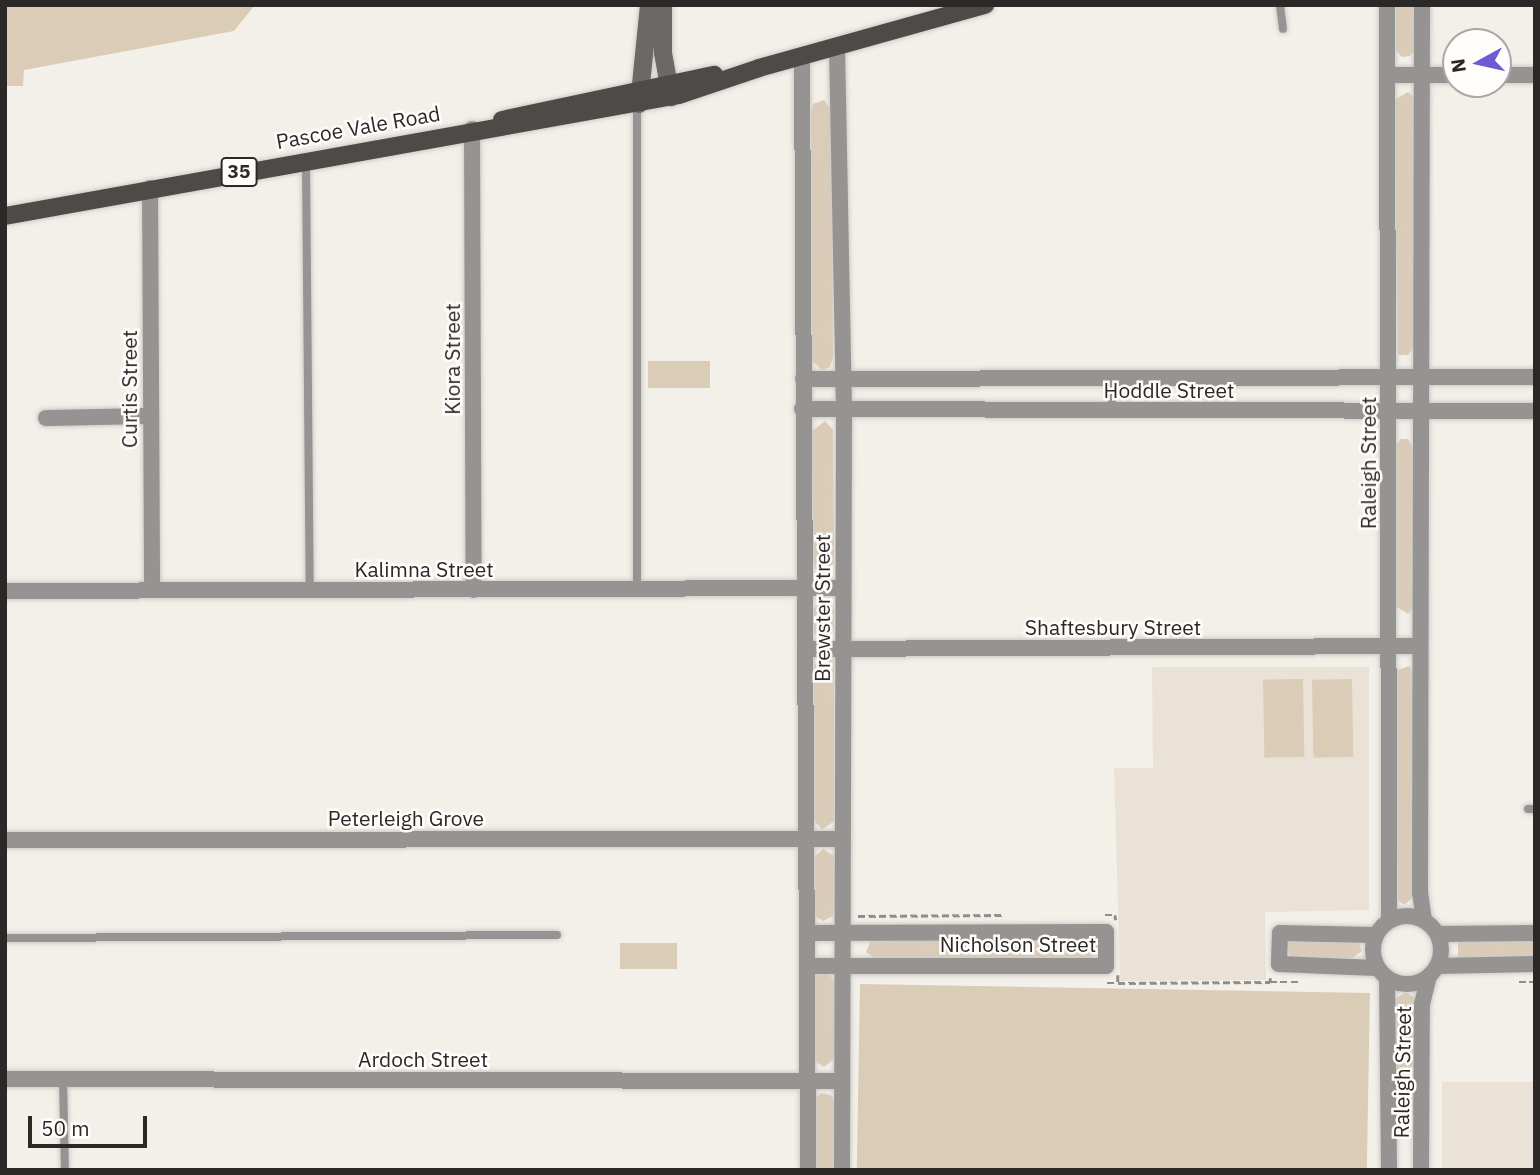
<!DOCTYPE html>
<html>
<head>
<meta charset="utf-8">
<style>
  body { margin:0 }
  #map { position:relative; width:1540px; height:1175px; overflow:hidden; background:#f3f0ea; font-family:"IBM Plex Sans",sans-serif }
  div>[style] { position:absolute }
  .built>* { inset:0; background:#ebe2d7; transform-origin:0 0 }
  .green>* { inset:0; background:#dbccb8; transform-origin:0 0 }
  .path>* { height:2.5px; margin-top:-1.25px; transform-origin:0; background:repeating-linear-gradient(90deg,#908e8a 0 7px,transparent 0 10.5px) }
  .roads { filter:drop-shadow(0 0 2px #cfccc7) drop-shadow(0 0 2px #cfccc7) }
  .service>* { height:8px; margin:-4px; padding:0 4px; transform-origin:4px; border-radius:4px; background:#969492 }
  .minor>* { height:16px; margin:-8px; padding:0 8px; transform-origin:8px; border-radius:8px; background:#969492 }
  .minor>.ring { margin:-8px; padding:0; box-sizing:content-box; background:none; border:16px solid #969492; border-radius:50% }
  .secondary>* { height:18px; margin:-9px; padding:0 9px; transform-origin:9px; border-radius:9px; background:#6b6865 }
  .primary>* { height:18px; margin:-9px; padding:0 9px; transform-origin:9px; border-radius:9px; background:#4d4a47 }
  span { translate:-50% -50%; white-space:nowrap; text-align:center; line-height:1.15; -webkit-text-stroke:5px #fffdfb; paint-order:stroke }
  .shield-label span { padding:2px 5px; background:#fffdfb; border:2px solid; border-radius:5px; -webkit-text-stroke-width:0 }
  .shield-label { font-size:19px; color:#2a2927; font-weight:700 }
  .street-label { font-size:21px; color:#2a2927 }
  .frame { position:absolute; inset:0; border:7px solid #2a2927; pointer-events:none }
  .north { position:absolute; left:1442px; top:28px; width:70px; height:70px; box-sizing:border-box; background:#fffdfb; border:2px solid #aaa8a6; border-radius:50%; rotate:262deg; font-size:19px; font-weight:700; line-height:28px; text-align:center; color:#2a2927 }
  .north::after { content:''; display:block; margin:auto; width:24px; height:32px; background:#6d5ad4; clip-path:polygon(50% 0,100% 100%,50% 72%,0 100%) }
  .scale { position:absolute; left:28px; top:1116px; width:119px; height:32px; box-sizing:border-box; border:4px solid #2a2927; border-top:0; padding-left:9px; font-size:21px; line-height:24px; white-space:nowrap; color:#2a2927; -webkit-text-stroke:5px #fffdfb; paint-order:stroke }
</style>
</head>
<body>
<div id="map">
  <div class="built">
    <i style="clip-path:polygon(1152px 667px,1369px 667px,1369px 910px,1265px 912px,1266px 980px,1120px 981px,1114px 768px,1153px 768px)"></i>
    <i style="left:1442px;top:1082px;width:93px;height:88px"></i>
  </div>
  <div class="green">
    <i style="clip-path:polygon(5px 5px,255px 5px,234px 31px,24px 70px,23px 86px,5px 86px)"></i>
    <i style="clip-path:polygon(1396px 5px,1415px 5px,1415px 49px,1410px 56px,1402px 57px,1396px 51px)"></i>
    <i style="clip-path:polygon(1408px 92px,1415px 98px,1413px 348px,1408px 355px,1398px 355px,1394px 100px)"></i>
    <i style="clip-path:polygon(824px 100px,832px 111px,833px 357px,830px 367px,822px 370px,812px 361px,811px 112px,813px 104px)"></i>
    <i style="left:648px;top:361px;width:62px;height:27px"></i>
    <i style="clip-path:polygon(825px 421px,833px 430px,834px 563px,823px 573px,816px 570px,813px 561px,812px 431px)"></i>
    <i style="clip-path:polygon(1401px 439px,1408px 439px,1414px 449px,1414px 608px,1408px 614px,1394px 605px,1394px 447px)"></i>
    <i style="clip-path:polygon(827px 601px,834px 609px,834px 629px,828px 638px,819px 638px,814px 633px,813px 610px,819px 602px)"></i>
    <i style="clip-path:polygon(821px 658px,834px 661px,834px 821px,822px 830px,814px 820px,814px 665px)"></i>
    <i style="clip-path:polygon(1409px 666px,1414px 674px,1415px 896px,1404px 905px,1398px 900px,1395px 671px)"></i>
    <i style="left:1303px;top:679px;width:78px;height:40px;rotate:89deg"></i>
    <i style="left:1352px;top:679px;width:78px;height:40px;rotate:89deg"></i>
    <i style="clip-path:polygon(823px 849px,834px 856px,835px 907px,833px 916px,823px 921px,814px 915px,813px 858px)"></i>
    <i style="left:1535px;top:938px;width:21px;height:77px;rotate:90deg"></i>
    <i style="clip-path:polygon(871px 940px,1091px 940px,1098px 943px,1098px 954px,1089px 958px,874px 958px,866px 952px)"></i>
    <i style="clip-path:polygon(1291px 940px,1358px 941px,1362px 951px,1352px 958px,1292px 958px,1285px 946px)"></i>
    <i style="left:620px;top:943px;width:57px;height:26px"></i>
    <i style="clip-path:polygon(820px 973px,829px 973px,834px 982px,834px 1059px,824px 1067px,814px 1061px,814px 979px)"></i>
    <i style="left:860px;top:984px;width:510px;height:186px;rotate:1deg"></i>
    <i style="clip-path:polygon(1406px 992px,1416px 999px,1416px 1113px,1406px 1121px,1405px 1077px,1394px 1088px,1395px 999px)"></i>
    <i style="clip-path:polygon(821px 1093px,831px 1095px,835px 1102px,835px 1170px,813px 1170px,814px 1100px)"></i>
  </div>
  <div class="path">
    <i style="left:1105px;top:915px;width:10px"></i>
    <i style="left:1115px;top:915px;width:5px;rotate:79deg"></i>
    <i style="left:858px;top:916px;width:146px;rotate:-0.4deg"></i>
    <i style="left:1118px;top:975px;width:8px;rotate:90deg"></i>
    <i style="left:1118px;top:983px;width:152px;rotate:-0.4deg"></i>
    <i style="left:1270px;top:982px;width:4px;rotate:-90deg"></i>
    <i style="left:1270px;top:982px;width:31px"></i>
    <i style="left:1519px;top:982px;width:16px"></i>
    <i style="left:1107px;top:983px;width:11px"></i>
  </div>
  <div class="roads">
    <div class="service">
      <i style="left:1280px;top:5px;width:24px;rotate:83deg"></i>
      <i style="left:306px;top:163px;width:427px;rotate:89.5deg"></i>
      <i style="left:1112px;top:410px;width:32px;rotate:-90deg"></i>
      <i style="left:637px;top:589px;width:485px;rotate:-90deg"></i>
      <i style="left:1528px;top:809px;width:7px"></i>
      <i style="left:5px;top:938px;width:552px;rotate:-0.31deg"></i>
      <i style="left:63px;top:1078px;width:92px;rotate:88.8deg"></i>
    </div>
    <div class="minor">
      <i style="left:1387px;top:5px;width:915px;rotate:89.87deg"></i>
      <i style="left:1422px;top:5px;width:887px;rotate:90.13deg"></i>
      <i style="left:1420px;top:892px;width:28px;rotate:82deg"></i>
      <i style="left:837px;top:46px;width:363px;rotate:88.9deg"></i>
      <i style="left:844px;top:409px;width:761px;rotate:90.15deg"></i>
      <i style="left:802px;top:56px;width:1114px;rotate:89.69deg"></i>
      <i style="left:1387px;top:75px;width:69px"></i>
      <i style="left:1498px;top:75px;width:37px"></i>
      <i style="left:472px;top:129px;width:461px;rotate:89.8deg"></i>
      <i style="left:150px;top:188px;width:402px;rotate:89.7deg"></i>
      <i style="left:803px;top:379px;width:732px;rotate:-0.16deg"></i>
      <i style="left:802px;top:409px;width:733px;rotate:0.16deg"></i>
      <i style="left:46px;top:418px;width:104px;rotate:-1.1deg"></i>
      <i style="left:5px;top:591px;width:837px;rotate:-0.21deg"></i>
      <i style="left:805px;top:649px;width:615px;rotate:-0.28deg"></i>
      <i style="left:5px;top:840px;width:837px;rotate:-0.07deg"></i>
      <i class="ring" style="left:1373px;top:916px;width:52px;height:52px"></i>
      <i style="left:807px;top:933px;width:299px;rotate:-0.2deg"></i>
      <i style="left:1106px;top:932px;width:34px;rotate:90deg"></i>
      <i style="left:1106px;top:966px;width:299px;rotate:180deg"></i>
      <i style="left:1438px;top:934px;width:97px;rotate:-0.6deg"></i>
      <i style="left:1375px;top:935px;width:95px;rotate:-178.8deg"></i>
      <i style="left:1280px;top:933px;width:31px;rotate:92deg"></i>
      <i style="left:1279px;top:964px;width:98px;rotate:2.3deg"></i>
      <i style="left:1437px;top:966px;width:98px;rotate:-1.2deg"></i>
      <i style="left:1387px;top:978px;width:192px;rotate:89.4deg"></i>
      <i style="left:5px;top:1079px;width:837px;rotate:0.14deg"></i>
      <i style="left:1421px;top:1170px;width:166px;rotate:-89.7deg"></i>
      <i style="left:1422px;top:1004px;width:29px;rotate:-76deg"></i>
    </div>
    <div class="secondary">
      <i style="left:663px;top:5px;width:48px;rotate:90deg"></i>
      <i style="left:663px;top:53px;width:45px;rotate:79.7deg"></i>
      <i style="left:639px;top:104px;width:100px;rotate:-84.2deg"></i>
    </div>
    <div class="primary">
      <i style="left:502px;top:120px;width:217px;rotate:-12deg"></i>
      <i style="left:5px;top:216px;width:685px;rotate:-10.18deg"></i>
      <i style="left:679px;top:95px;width:84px;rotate:-18.6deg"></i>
      <i style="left:759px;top:68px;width:235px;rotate:-15.6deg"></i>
    </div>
  </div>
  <div class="shield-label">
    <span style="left:239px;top:172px">35</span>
  </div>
  <div class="street-label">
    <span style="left:358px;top:127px;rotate:-10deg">Pascoe Vale Road</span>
    <span style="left:452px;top:359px;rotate:-90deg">Kiora Street</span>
    <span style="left:129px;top:389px;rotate:-90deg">Curtis Street</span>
    <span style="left:1169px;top:390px">Hoddle Street</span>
    <span style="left:1368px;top:463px;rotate:-90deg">Raleigh Street</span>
    <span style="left:424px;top:569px">Kalimna Street</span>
    <span style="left:822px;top:608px;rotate:-90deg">Brewster Street</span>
    <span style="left:1113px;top:627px">Shaftesbury Street</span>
    <span style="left:406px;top:818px">Peterleigh Grove</span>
    <span style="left:1018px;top:944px">Nicholson Street</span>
    <span style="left:423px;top:1059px">Ardoch Street</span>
    <span style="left:1402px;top:1072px;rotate:-89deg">Raleigh Street</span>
  </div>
  <div class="frame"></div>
  <div class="north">N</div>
  <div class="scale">50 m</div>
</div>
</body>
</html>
